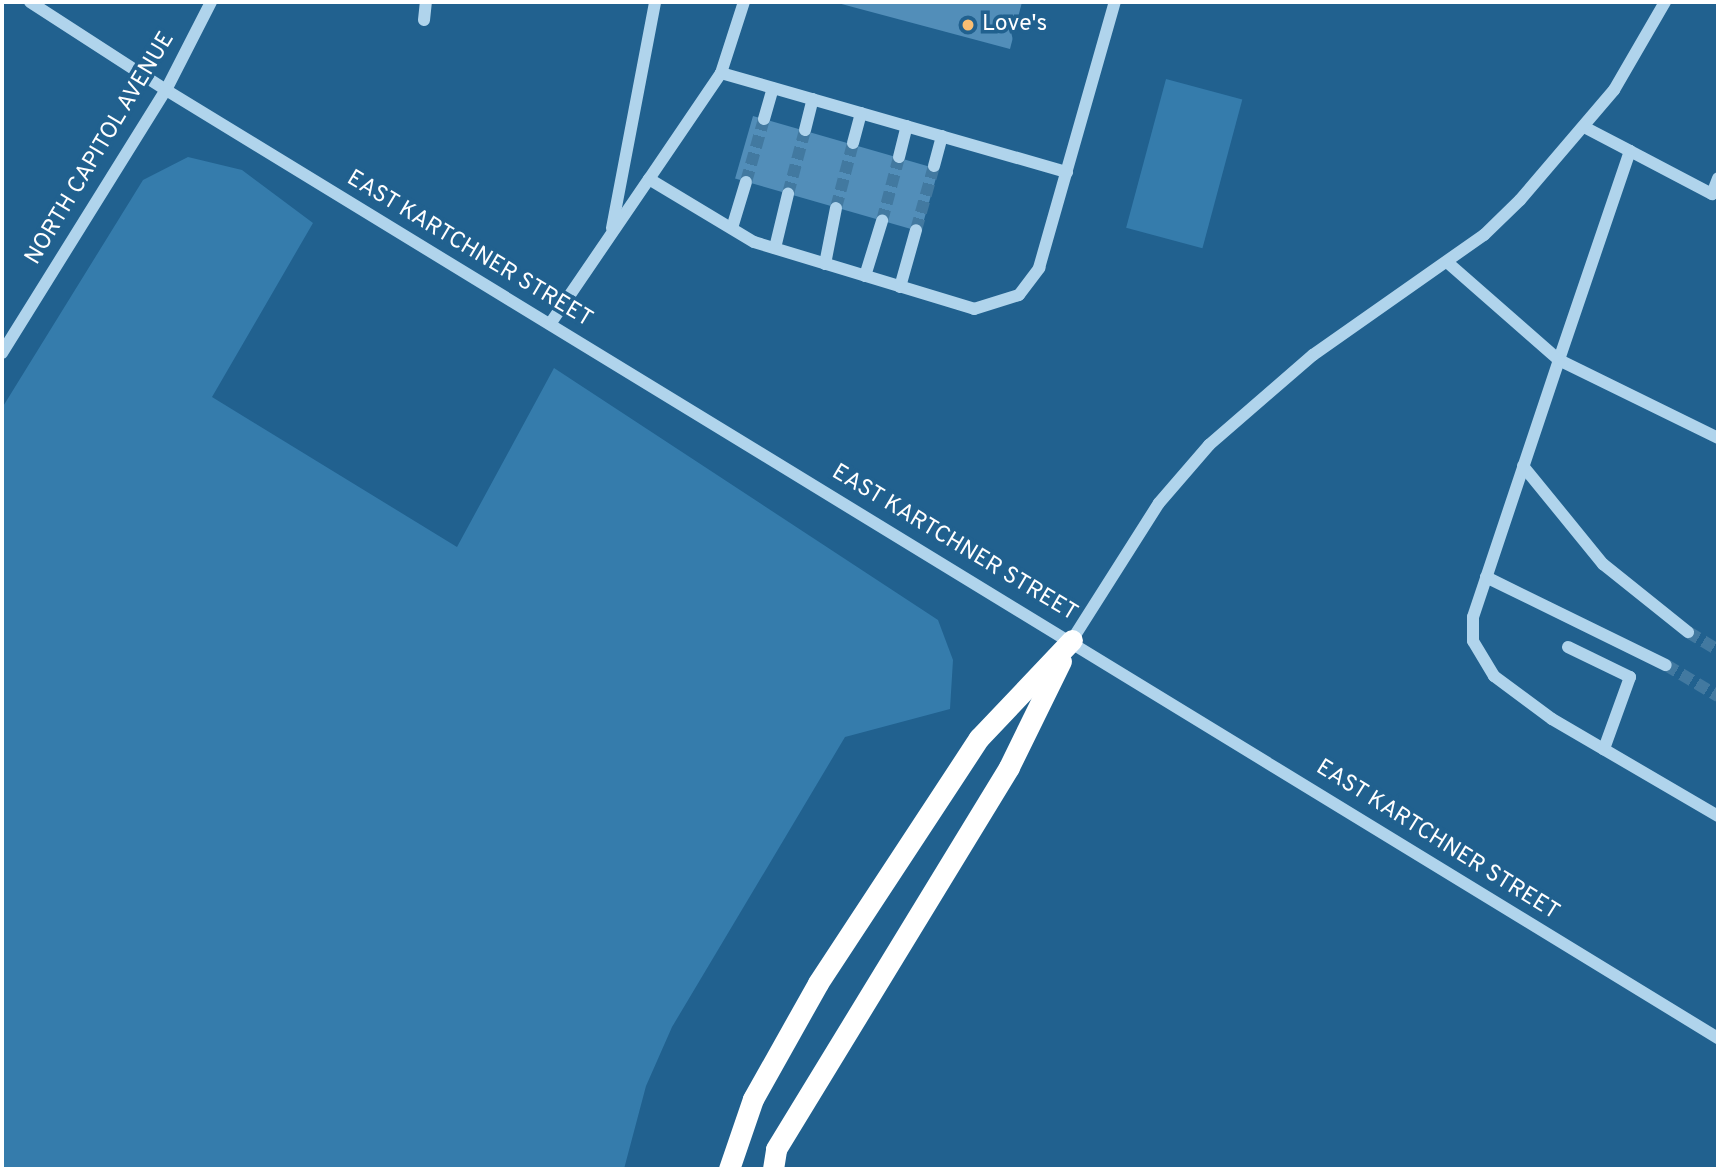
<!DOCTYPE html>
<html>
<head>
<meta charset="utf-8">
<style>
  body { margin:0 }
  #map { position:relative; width:1720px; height:1171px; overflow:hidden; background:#21618f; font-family:Overpass,sans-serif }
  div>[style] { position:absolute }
  .green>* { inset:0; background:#357cac; transform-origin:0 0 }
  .building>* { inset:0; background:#528eb9; transform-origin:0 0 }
  .minor-tunnel>* { height:12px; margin-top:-6px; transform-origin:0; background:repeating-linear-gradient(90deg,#4279a0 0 12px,transparent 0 18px) }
  .minor>* { height:12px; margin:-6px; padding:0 6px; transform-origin:6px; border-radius:6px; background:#b0d4ec }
  .highway>* { height:21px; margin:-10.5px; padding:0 10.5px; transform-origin:10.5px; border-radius:10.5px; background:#fff }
  .dots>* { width:19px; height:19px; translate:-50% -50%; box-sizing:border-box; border:4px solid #21618f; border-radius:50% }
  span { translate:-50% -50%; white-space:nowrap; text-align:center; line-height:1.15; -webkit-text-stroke:7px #21618f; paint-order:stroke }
  .poi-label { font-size:23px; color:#fff }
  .left { translate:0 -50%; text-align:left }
  .street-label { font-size:23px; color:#fff }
  .frame { position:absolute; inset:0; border:4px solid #fff; pointer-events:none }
</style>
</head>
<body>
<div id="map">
  <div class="green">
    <i style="left:1166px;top:79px;width:79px;height:154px;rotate:15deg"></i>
    <i style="clip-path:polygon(188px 157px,242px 170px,313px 223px,212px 397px,457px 547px,554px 368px,938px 620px,953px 660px,950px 709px,845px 737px,672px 1027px,646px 1086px,624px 1169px,2px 1169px,2px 408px,143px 180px)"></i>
  </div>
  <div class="building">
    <i style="clip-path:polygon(834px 2px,1022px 2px,1010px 49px)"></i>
    <i style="left:753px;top:116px;width:193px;height:65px;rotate:16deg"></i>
  </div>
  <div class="minor-tunnel">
    <i style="left:746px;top:182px;width:66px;rotate:-74.1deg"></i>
    <i style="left:788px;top:194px;width:66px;rotate:-75.1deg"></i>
    <i style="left:836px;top:208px;width:67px;rotate:-75.3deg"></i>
    <i style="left:882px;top:221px;width:66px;rotate:-75.1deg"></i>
    <i style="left:916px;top:230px;width:66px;rotate:-74.3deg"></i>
    <i style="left:1688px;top:632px;width:35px;rotate:31deg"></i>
    <i style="left:1666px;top:665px;width:61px;rotate:30.8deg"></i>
  </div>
  <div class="minor">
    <i style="left:30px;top:2px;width:162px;rotate:32.9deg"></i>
    <i style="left:166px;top:90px;width:1819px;rotate:31.42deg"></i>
    <i style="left:424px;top:20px;width:18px;rotate:-84deg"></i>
    <i style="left:721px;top:73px;width:360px;rotate:16deg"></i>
    <i style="left:764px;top:119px;width:32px;rotate:-74deg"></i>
    <i style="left:1586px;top:128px;width:50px;rotate:27.6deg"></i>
    <i style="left:1630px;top:151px;width:221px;rotate:108.8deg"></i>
    <i style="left:1559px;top:360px;width:177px;rotate:26.1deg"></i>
    <i style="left:805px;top:130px;width:32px;rotate:-76deg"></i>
    <i style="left:853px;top:143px;width:31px;rotate:-75deg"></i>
    <i style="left:1630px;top:151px;width:93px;rotate:27.7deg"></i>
    <i style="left:1712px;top:194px;width:17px;rotate:-69deg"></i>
    <i style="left:899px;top:157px;width:32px;rotate:-76deg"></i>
    <i style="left:934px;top:166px;width:31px;rotate:-75deg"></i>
    <i style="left:649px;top:179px;width:128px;rotate:-55.8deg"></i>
    <i style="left:721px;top:73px;width:75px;rotate:-72.1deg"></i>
    <i style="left:612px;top:228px;width:230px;rotate:-79.2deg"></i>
    <i style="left:732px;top:228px;width:48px;rotate:-73.1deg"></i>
    <i style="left:775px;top:248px;width:56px;rotate:-76.5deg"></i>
    <i style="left:1447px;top:262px;width:149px;rotate:41.2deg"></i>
    <i style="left:1559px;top:360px;width:271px;rotate:108.5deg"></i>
    <i style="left:1473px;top:617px;width:24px;rotate:90deg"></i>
    <i style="left:1473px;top:641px;width:41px;rotate:59deg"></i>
    <i style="left:1494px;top:676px;width:72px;rotate:36.6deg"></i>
    <i style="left:1552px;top:719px;width:192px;rotate:30.3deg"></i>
    <i style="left:825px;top:264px;width:57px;rotate:-78.9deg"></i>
    <i style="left:865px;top:276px;width:58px;rotate:-72.8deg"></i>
    <i style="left:900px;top:287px;width:59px;rotate:-74.3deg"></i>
    <i style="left:550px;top:324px;width:176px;rotate:-55.7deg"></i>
    <i style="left:649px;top:179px;width:122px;rotate:31deg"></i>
    <i style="left:754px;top:242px;width:230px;rotate:16.9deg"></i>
    <i style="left:974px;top:309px;width:47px;rotate:-17.3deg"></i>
    <i style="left:1019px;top:295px;width:34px;rotate:-53deg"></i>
    <i style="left:1039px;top:268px;width:277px;rotate:-74.1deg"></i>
    <i style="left:2px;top:353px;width:310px;rotate:-58.1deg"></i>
    <i style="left:166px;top:90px;width:99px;rotate:-62.9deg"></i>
    <i style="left:1523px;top:466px;width:127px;rotate:50.8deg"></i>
    <i style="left:1603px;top:564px;width:109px;rotate:38.7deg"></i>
    <i style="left:1486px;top:577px;width:200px;rotate:26.1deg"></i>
    <i style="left:1072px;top:640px;width:162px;rotate:-57.6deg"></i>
    <i style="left:1159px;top:503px;width:77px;rotate:-49.2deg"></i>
    <i style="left:1209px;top:445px;width:138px;rotate:-40.9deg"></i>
    <i style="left:1313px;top:355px;width:209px;rotate:-35.1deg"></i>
    <i style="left:1484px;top:235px;width:50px;rotate:-44.2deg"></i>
    <i style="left:1520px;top:200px;width:145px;rotate:-49.5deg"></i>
    <i style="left:1614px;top:90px;width:102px;rotate:-59.9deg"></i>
    <i style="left:1568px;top:647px;width:69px;rotate:25.8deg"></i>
    <i style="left:1630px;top:677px;width:77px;rotate:109.9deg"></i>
  </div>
  <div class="highway">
    <i style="left:729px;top:1169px;width:74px;rotate:-71.1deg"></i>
    <i style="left:753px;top:1099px;width:133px;rotate:-60.7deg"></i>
    <i style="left:818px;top:983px;width:293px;rotate:-56.7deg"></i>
    <i style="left:979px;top:738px;width:135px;rotate:-46.5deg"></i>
    <i style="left:773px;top:1169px;width:20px;rotate:-81deg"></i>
    <i style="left:776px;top:1149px;width:447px;rotate:-58.6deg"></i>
    <i style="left:1009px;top:767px;width:118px;rotate:-63.9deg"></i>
  </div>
  <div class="dots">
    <i style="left:968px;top:25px;background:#f9be72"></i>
  </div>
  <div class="poi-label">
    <span class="left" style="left:982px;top:25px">Love's</span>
  </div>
  <div class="street-label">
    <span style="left:101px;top:149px;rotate:-59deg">NORTH CAPITOL AVENUE</span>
    <span style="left:469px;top:250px;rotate:31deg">EAST KARTCHNER STREET</span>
    <span style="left:954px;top:544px;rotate:31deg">EAST KARTCHNER STREET</span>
    <span style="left:1437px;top:841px;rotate:32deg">EAST KARTCHNER STREET</span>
  </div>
  <div class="frame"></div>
</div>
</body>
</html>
